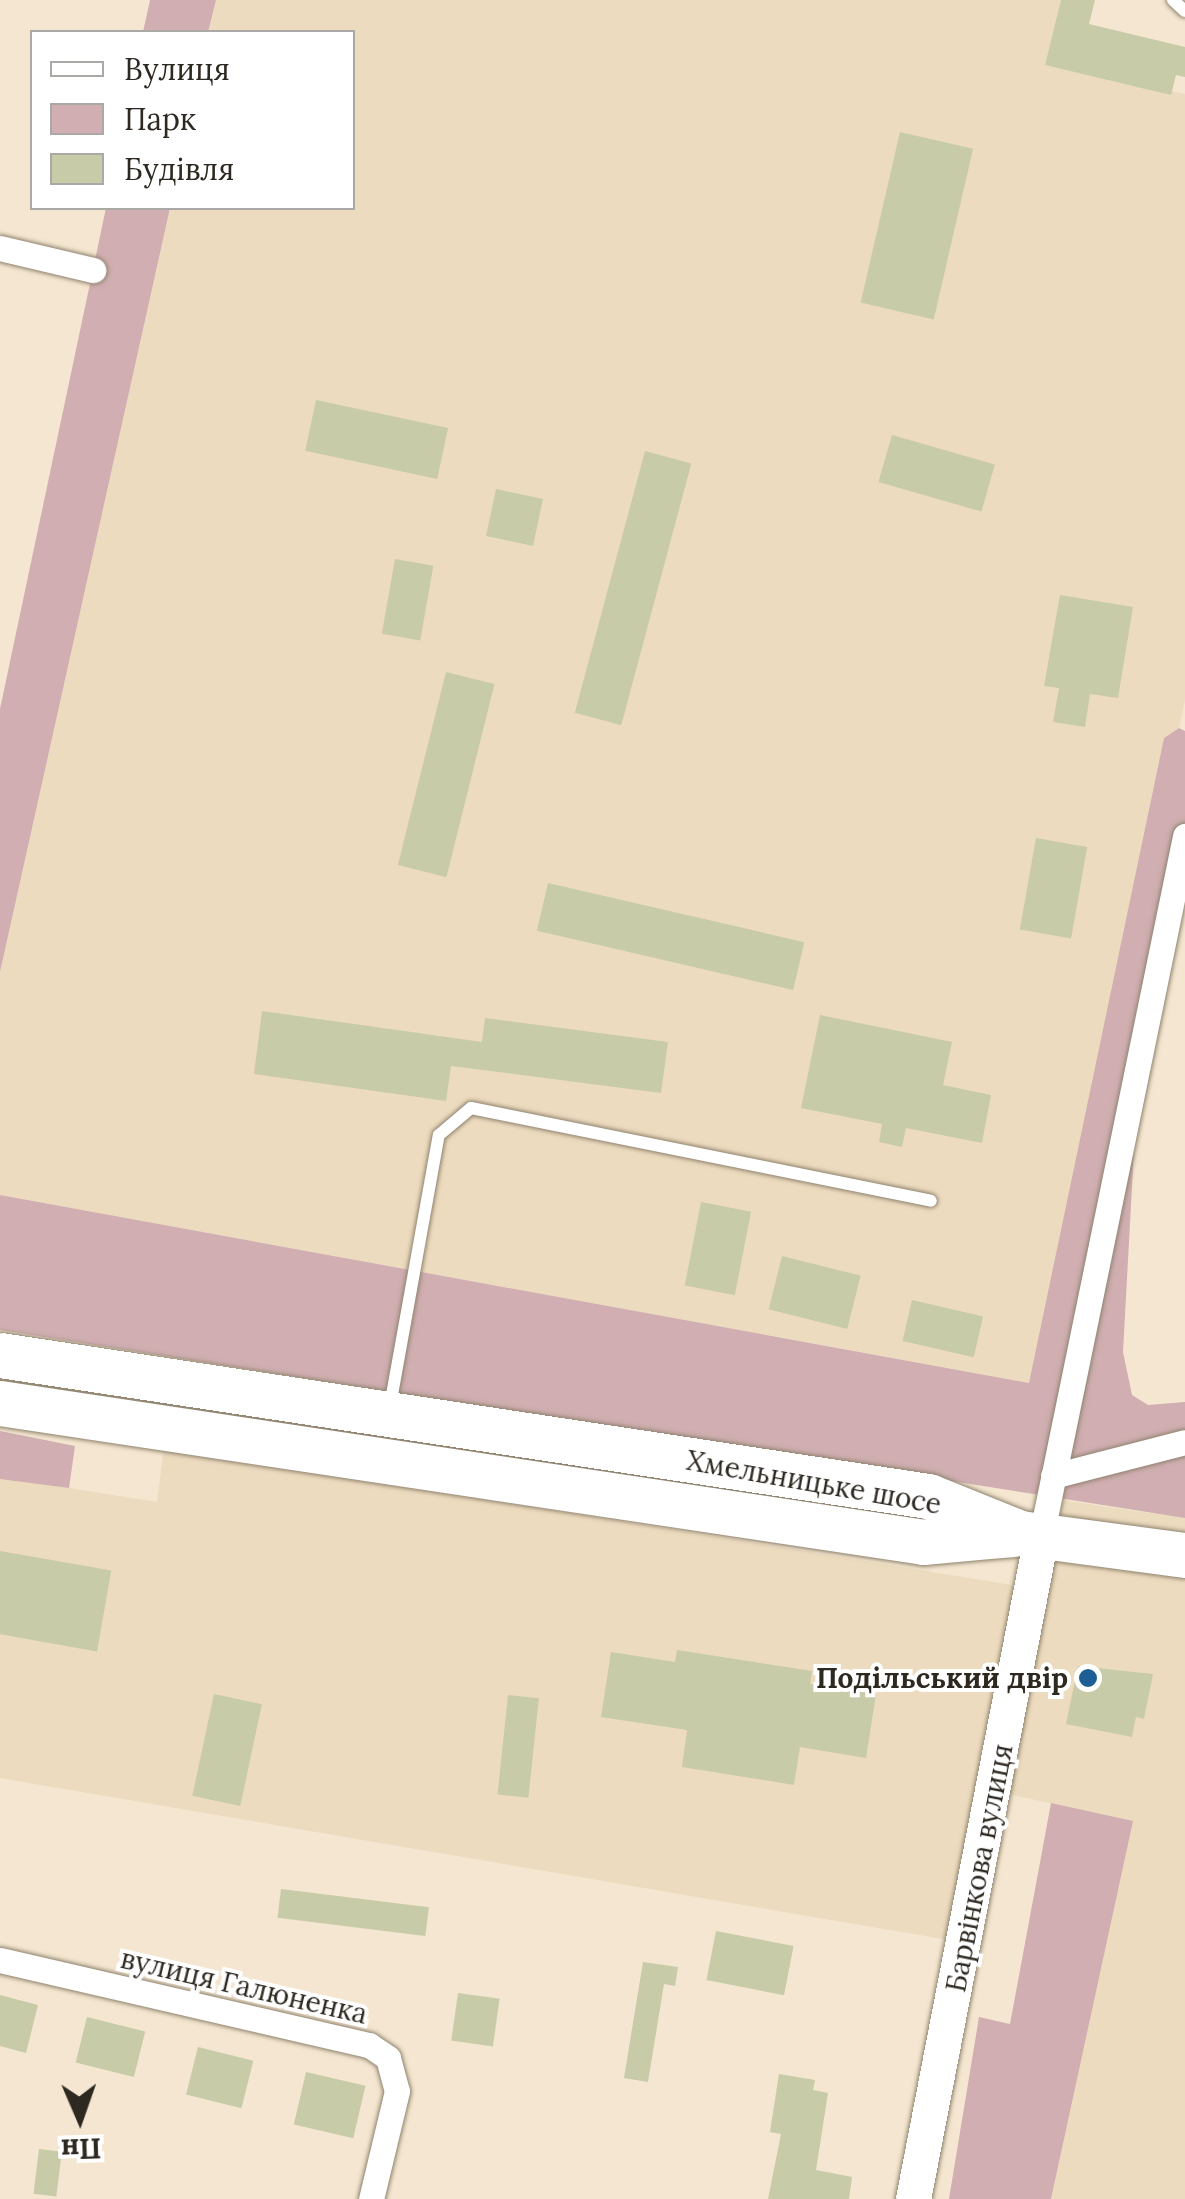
<!DOCTYPE html>
<html>
<head>
<meta charset="utf-8">
<style>
  body { margin:0 }
  #map { position:relative; width:1185px; height:2199px; overflow:hidden; background:#f4e6d0; font-family:Lora,serif }
  div>[style] { position:absolute }
  .built>* { inset:0; background:#eddbbf }
  .green>* { inset:0; background:#d0aeb1 }
  .building>* { inset:0; background:#c7cba8; transform-origin:0 0 }
  .roads { filter:drop-shadow(0 0 2px #8f836f) drop-shadow(0 0 2px #8f836f) }
  .lane>* { height:12px; margin:-6px; padding:0 6px; transform-origin:6px; border-radius:6px; background:#fff }
  .street>* { height:25px; margin:-12.5px; padding:0 12.5px; transform-origin:12.5px; border-radius:12.5px; background:#fff }
  .secondary>* { height:35px; margin:-17.5px; padding:0 17.5px; transform-origin:17.5px; border-radius:17.5px; background:#fff }
  .highway>* { height:45px; margin:-22.5px; padding:0 22.5px; transform-origin:22.5px; border-radius:22.5px; background:#fff }
  .dots>* { width:28px; height:28px; translate:-50% -50%; box-sizing:border-box; border:5px solid #fff; border-radius:50% }
  span { translate:-50% -50%; white-space:nowrap; text-align:center; line-height:1.15; -webkit-text-stroke:8px #fff; paint-order:stroke }
  .street-label { font-size:28px; color:#2d2820 }
  .poi-label { font-size:28px; color:#2d2820; font-weight:700 }
  .right { translate:-100% -50%; text-align:right }
  .legend { position:absolute; left:30px; top:30px; width:325px; height:180px; box-sizing:border-box; background:#fff; border:2px solid #aba9a6; margin:0; padding:12px 18px; list-style:none; font-size:30px; color:#2d2820 }
  .legend li { display:flex; align-items:center; gap:20px; height:50px }
  .legend b { width:50px; border:2px solid #aba9a6 }
  .north { position:absolute; left:30px; top:2069px; width:100px; height:100px; -webkit-text-stroke:8px #fff; paint-order:stroke; rotate:178deg; font-size:28px; font-weight:700; line-height:40px; text-align:center; color:#2d2820 }
  .north::after { content:''; display:block; margin:auto; width:35px; height:45px; background:#2d2820; clip-path:polygon(50% 0,100% 100%,50% 72%,0 100%) }
</style>
</head>
<body>
<div id="map">
  <div class="built">
    <i style="clip-path:polygon(216px 0,1061px 0,1045px 65px,1185px 94px,1185px 700px,1179px 728px,1164px 738px,1030px 1383px,0 1195px,0 972px,170px 208px,352px 208px,352px 32px,208px 32px)"></i>
    <i style="clip-path:polygon(164px 1447px,1031px 1588px,1048px 1498px,1156px 1514px,1185px 1451px,1185px 2199px,1051px 2199px,1132px 1821px,994px 1791px,966px 1943px,0 1778px,0 1477px,157px 1502px)"></i>
  </div>
  <div class="green">
    <i style="clip-path:polygon(150px 0,216px 0,208px 32px,143px 32px)"></i>
    <i style="clip-path:polygon(106px 208px,170px 208px,0 972px,0 709px)"></i>
    <i style="clip-path:polygon(1179px 728px,1185px 731px,1185px 836px,1139px 1058px,1123px 1352px,1132px 1395px,1148px 1405px,1185px 1402px,1185px 1518px,0 1330px,0 1195px,1029px 1383px,1164px 738px)"></i>
    <i style="clip-path:polygon(0 1431px,75px 1446px,69px 1488px,0 1479px)"></i>
    <i style="clip-path:polygon(1051px 1803px,1133px 1821px,1051px 2199px,949px 2199px,979px 2017px,1010px 2024px)"></i>
  </div>
  <div class="building">
    <i style="clip-path:polygon(1061px 0,1095px 0,1089px 24px,1185px 47px,1185px 77px,1176px 75px,1171px 95px,1045px 65px)"></i>
    <i style="left:900px;top:132px;width:75px;height:175px;rotate:13deg"></i>
    <i style="left:316px;top:400px;width:135px;height:52px;rotate:12deg"></i>
    <i style="left:892px;top:435px;width:107px;height:49px;rotate:16deg"></i>
    <i style="left:645px;top:451px;width:48px;height:271px;rotate:15deg"></i>
    <i style="left:496px;top:489px;width:48px;height:48px;rotate:12deg"></i>
    <i style="left:395px;top:559px;width:39px;height:76px;rotate:10deg"></i>
    <i style="clip-path:polygon(1060px 595px,1133px 607px,1118px 698px,1090px 694px,1085px 727px,1053px 722px,1059px 688px,1044px 686px)"></i>
    <i style="left:446px;top:672px;width:50px;height:199px;rotate:14deg"></i>
    <i style="left:1036px;top:838px;width:52px;height:93px;rotate:10deg"></i>
    <i style="left:548px;top:883px;width:263px;height:49px;rotate:13deg"></i>
    <i style="clip-path:polygon(262px 1011px,482px 1042px,485px 1018px,668px 1042px,661px 1093px,451px 1066px,446px 1101px,254px 1074px)"></i>
    <i style="clip-path:polygon(820px 1015px,952px 1042px,943px 1085px,991px 1095px,982px 1143px,906px 1128px,902px 1147px,879px 1142px,882px 1124px,801px 1108px)"></i>
    <i style="left:701px;top:1202px;width:51px;height:85px;rotate:11deg"></i>
    <i style="left:782px;top:1256px;width:81px;height:55px;rotate:14deg"></i>
    <i style="left:912px;top:1300px;width:73px;height:42px;rotate:13deg"></i>
    <i style="left:0;top:1551px;width:113px;height:82px;rotate:10deg"></i>
    <i style="clip-path:polygon(677px 1650px,812px 1671px,810px 1684px,876px 1694px,866px 1758px,800px 1747px,794px 1785px,682px 1767px,687px 1730px,601px 1717px,611px 1652px,675px 1662px)"></i>
    <i style="clip-path:polygon(1078px 1666px,1153px 1674px,1144px 1719px,1136px 1717px,1132px 1737px,1066px 1724px)"></i>
    <i style="left:214px;top:1694px;width:49px;height:104px;rotate:12deg"></i>
    <i style="left:508px;top:1695px;width:31px;height:100px;rotate:6deg"></i>
    <i style="left:281px;top:1889px;width:149px;height:29px;rotate:7deg"></i>
    <i style="left:716px;top:1931px;width:79px;height:50px;rotate:11deg"></i>
    <i style="clip-path:polygon(643px 1962px,678px 1967px,675px 1986px,664px 1984px,648px 2082px,624px 2078px)"></i>
    <i style="left:458px;top:1993px;width:42px;height:48px;rotate:8deg"></i>
    <i style="clip-path:polygon(0 1995px,38px 2005px,26px 2053px,0 2046px)"></i>
    <i style="left:87px;top:2017px;width:60px;height:47px;rotate:14deg"></i>
    <i style="left:198px;top:2047px;width:57px;height:49px;rotate:14deg"></i>
    <i style="left:306px;top:2072px;width:61px;height:54px;rotate:13deg"></i>
    <i style="clip-path:polygon(779px 2074px,815px 2080px,813px 2090px,828px 2093px,816px 2170px,852px 2177px,849px 2199px,768px 2199px,781px 2134px,770px 2132px)"></i>
    <i style="left:39px;top:2149px;width:23px;height:45px;rotate:7deg"></i>
  </div>
  <div class="roads">
    <div class="lane">
      <i style="left:1173px;top:0;width:16px;rotate:43deg"></i>
      <i style="left:390px;top:1406px;width:275px;rotate:-79.8deg"></i>
      <i style="left:439px;top:1135px;width:42px;rotate:-40.2deg"></i>
      <i style="left:471px;top:1108px;width:469px;rotate:11.4deg"></i>
    </div>
    <div class="street">
      <i style="left:0;top:248px;width:96px;rotate:13.3deg"></i>
      <i style="left:1053px;top:1476px;width:136px;rotate:-14.4deg"></i>
      <i style="left:1041px;top:1537px;width:716px;rotate:-78.39deg"></i>
      <i style="left:0;top:1960px;width:379px;rotate:13deg"></i>
      <i style="left:369px;top:2045px;width:23px;rotate:34deg"></i>
      <i style="left:388px;top:2058px;width:34px;rotate:75deg"></i>
      <i style="left:397px;top:2091px;width:111px;rotate:103.5deg"></i>
    </div>
    <div class="secondary">
      <i style="left:913px;top:2199px;width:674px;rotate:-79.06deg"></i>
    </div>
    <div class="highway">
      <i style="left:0;top:1355px;width:939px;rotate:8.64deg"></i>
      <i style="left:928px;top:1496px;width:99px;rotate:21.9deg"></i>
      <i style="left:1020px;top:1533px;width:166px;rotate:7.6deg"></i>
      <i style="left:0;top:1403px;width:933px;rotate:8.56deg"></i>
      <i style="left:923px;top:1542px;width:90px;rotate:-5.1deg"></i>
    </div>
  </div>
  <div class="dots">
    <i style="left:1088px;top:1678px;background:#1d5f94"></i>
  </div>
  <div class="street-label">
    <span style="left:814px;top:1482px;rotate:10deg">Хмельницьке шосе</span>
    <span style="left:979px;top:1868px;rotate:-79deg">Барвінкова вулиця</span>
    <span style="left:244px;top:1986px;rotate:13deg">вулиця Галюненка</span>
  </div>
  <div class="poi-label">
    <span class="right" style="left:1068px;top:1678px">Подільський двір</span>
  </div>
  <ul class="legend">
  <li><b style="height:12px;background:#fff"></b>Вулиця</li>
  <li><b style="height:28px;background:#d0aeb1"></b>Парк</li>
  <li><b style="height:28px;background:#c7cba8"></b>Будівля</li>
  </ul>
  <div class="north">Пн</div>
</div>
</body>
</html>
